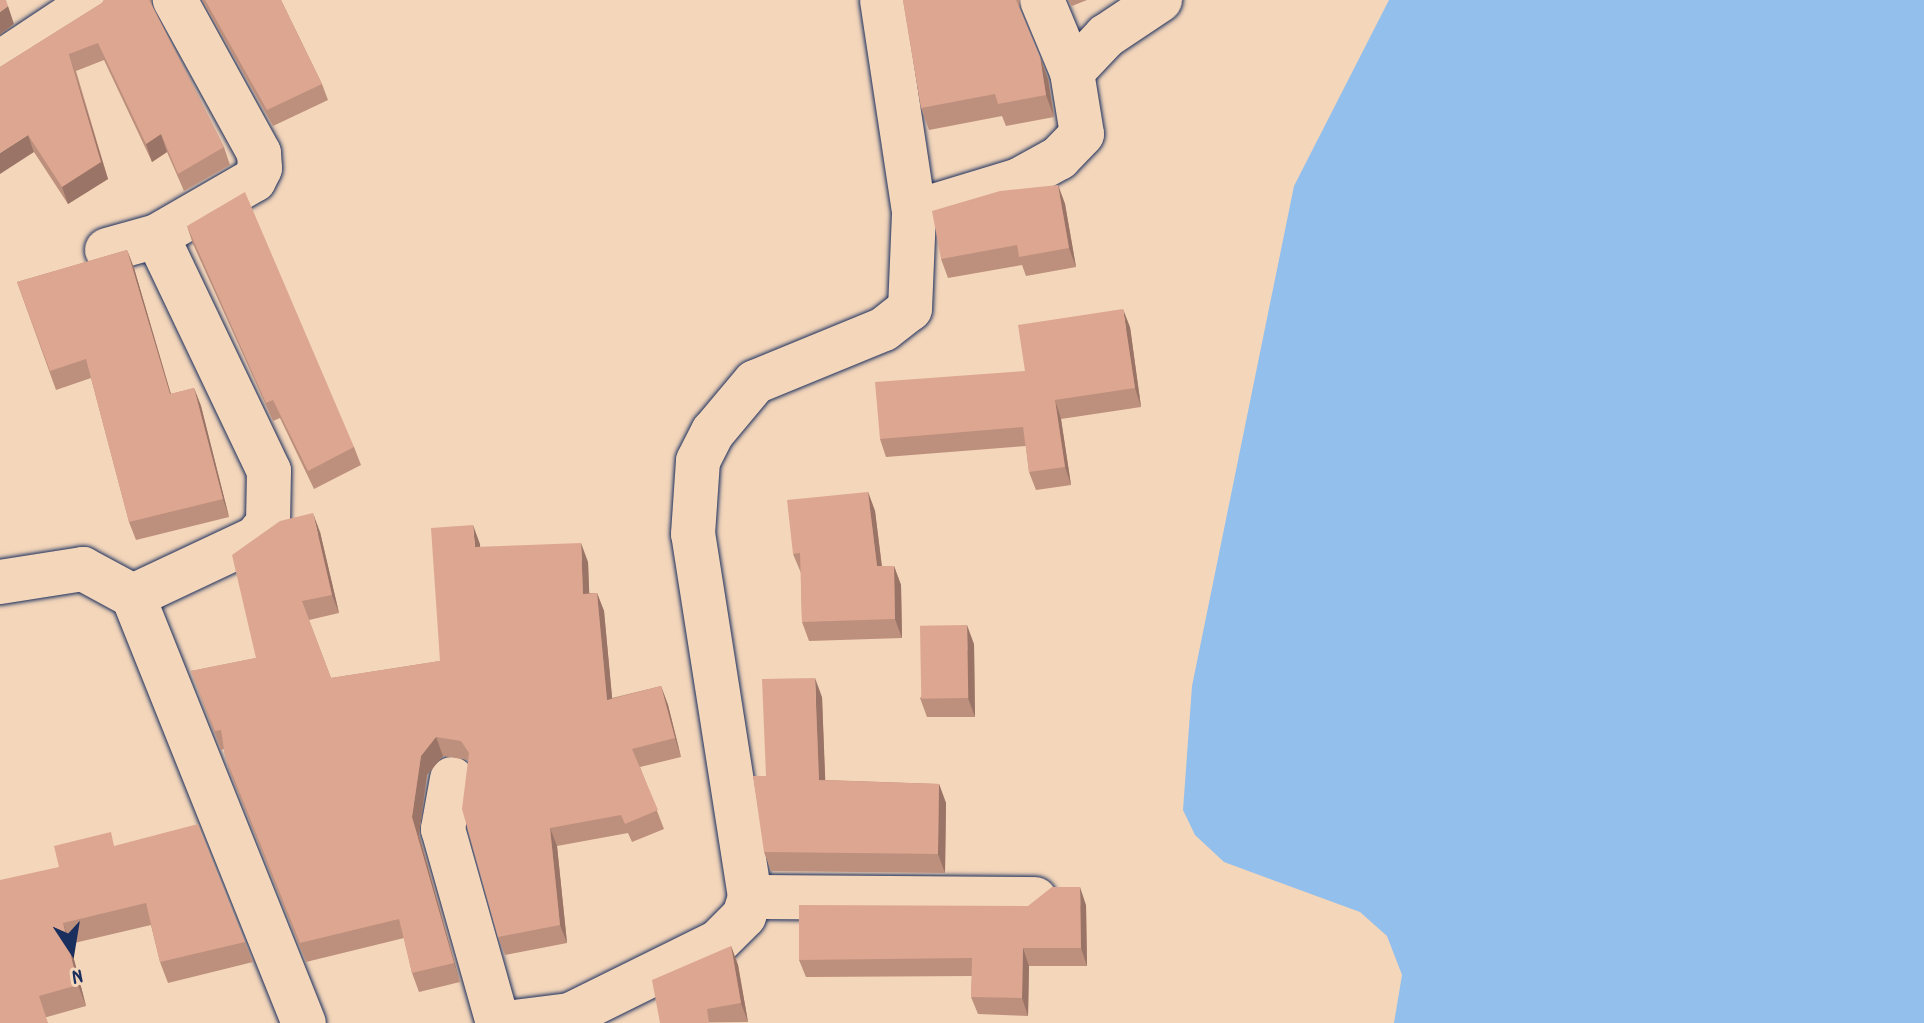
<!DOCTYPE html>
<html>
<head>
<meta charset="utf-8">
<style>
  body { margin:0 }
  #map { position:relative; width:1924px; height:1023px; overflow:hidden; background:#f4d6ba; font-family:Dekko,sans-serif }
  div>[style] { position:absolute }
  .water>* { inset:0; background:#93bfec }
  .roads { filter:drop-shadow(0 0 2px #1b2f5e) drop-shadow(0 0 2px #1b2f5e) }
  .minor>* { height:44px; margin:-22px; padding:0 22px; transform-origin:22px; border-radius:22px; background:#f4d6ba }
  .wall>* { inset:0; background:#bd8f7d }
  .shaded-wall>* { inset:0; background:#9a7466 }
  .building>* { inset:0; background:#dca691; transform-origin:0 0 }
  span { translate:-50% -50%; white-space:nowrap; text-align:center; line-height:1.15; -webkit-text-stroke:7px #f4d6ba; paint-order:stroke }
  .north { position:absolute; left:32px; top:911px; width:80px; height:80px; -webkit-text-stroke:6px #f4d6ba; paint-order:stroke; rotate:168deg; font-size:22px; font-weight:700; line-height:32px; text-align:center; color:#1b2f5e }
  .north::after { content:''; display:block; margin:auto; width:28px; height:36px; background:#1b2f5e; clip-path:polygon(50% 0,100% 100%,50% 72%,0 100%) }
</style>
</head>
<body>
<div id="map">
  <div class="water">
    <i style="clip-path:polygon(1389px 0,1924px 0,1924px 1023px,1394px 1023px,1402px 975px,1387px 936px,1360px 912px,1224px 862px,1195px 835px,1183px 810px,1192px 686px,1294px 186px)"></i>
  </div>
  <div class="roads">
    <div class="minor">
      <i style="left:882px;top:0;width:214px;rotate:81.4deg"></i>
      <i style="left:1042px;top:0;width:78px;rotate:67.4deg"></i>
      <i style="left:0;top:63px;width:114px;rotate:-33.6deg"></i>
      <i style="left:107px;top:250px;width:52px;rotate:-15.6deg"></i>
      <i style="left:0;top:582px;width:84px;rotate:-8.9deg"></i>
      <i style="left:83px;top:569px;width:57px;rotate:28.4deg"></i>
      <i style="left:133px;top:596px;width:460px;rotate:68.2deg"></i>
      <i style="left:133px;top:596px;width:136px;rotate:-25.2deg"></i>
      <i style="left:256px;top:538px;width:19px;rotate:-51deg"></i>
      <i style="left:268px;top:523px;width:52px;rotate:-88.9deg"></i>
      <i style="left:269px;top:471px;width:260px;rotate:-115.5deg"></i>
      <i style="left:157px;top:236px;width:112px;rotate:-30deg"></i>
      <i style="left:254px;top:180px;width:13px;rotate:-63deg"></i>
      <i style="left:260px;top:168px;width:15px;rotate:-94deg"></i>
      <i style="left:259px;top:153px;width:175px;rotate:-118.8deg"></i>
      <i style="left:452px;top:779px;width:51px;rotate:100.2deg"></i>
      <i style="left:443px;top:829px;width:202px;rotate:74.2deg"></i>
      <i style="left:750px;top:897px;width:285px;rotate:0.4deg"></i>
      <i style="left:570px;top:1015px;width:165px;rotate:-26.3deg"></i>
      <i style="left:718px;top:942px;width:37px;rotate:-45deg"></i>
      <i style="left:744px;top:916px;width:20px;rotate:-72deg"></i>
      <i style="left:750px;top:897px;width:367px;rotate:-98.9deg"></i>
      <i style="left:693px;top:534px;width:73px;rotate:-86.1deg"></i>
      <i style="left:698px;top:461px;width:33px;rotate:-63deg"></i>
      <i style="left:713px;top:432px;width:65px;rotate:-50deg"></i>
      <i style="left:755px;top:382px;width:139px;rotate:-22.3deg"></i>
      <i style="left:884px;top:329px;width:33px;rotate:-38deg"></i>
      <i style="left:910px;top:309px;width:97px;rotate:-87.6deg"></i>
      <i style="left:914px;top:212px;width:110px;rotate:-16.9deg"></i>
      <i style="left:1019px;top:180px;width:46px;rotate:-28.8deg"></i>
      <i style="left:1059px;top:158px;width:33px;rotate:-46deg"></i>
      <i style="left:1082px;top:134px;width:63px;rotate:-99.2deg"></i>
      <i style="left:1072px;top:72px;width:50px;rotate:-46.6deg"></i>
      <i style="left:1106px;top:36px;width:65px;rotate:-33.7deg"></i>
      <i style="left:506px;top:1023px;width:64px;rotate:-7.1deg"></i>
      <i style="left:570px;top:1015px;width:11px;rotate:49deg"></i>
    </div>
  </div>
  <div class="wall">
    <i style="clip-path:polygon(104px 0,151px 0,152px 5px,224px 147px,230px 165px,184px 191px,167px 152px,152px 162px,104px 60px,76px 71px,108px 179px,68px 204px,34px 152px,0 67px,102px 3px)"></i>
    <i style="clip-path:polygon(202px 0,281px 0,322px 84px,328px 100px,273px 126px)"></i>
    <i style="clip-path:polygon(903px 0,1020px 0,1019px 7px,1048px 79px,1054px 117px,1006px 126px,1002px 116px,929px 130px,921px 108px)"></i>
    <i style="clip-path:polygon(1068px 0,1087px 0,1072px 6px)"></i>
    <i style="clip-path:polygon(1058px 185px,1065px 204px,1076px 267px,1026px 276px,1022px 265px,948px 278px,941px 259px)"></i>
    <i style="clip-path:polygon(187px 226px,354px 447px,361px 465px,314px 489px,280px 418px,273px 421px,193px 244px)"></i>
    <i style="clip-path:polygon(127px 250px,134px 268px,171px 394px,194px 388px,201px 406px,229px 517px,136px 540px,129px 522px,91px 378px,56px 390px,17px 282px)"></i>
    <i style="clip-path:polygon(1130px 327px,1141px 407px,1061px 419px,1071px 485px,1036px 490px,1029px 472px,1026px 446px,886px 457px,880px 439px,1025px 371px)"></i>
    <i style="clip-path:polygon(868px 492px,875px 511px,882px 566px,894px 566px,901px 585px,902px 638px,809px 641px,802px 622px,801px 573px,793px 554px)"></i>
    <i style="clip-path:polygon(320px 532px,339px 613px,309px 620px,331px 678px,440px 661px,480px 544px,480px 547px,588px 562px,589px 593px,597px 593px,604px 611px,612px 698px,661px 686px,668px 705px,681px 757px,640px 767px,664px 829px,632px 842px,628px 833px,557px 846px,567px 943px,505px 955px,498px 937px,468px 760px,443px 756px,427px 775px,419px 835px,460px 982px,419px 992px,412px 973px,404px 938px,306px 962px,231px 774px,225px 756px,224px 749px,221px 750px,191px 671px,256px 658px)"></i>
    <i style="clip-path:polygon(974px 644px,975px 717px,927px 717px,920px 698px)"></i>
    <i style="clip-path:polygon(822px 697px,825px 780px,939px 784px,946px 803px,945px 873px,771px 871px,764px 852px,766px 776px)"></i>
    <i style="clip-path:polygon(115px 846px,245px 942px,253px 962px,168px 983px,160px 962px,151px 925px,70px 944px,86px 1006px,47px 1017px,0 1023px,59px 867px)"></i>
    <i style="clip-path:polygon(1086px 905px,1087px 966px,1029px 966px,1028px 1016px,978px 1014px,971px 997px,972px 976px,806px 977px,799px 960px,1028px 906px)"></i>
    <i style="clip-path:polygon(731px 946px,738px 965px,748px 1022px,660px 1023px)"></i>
  </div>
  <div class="shaded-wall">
    <i style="clip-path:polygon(8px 6px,14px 24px,0 35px,0 12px)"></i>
    <i style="clip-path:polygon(69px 54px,108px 179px,68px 204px,62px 187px)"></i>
    <i style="clip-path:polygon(1040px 57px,1048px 79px,1054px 117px,1046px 95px)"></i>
    <i style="clip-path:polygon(161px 134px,167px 152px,152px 162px,146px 144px)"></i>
    <i style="clip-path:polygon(28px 135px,34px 152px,0 174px,0 153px)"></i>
    <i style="clip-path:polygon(1058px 185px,1065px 204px,1076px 267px,1069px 248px)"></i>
    <i style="clip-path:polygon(127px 250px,134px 268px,176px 412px,170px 394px)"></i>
    <i style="clip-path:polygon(1123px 309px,1130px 327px,1141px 407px,1135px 388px)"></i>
    <i style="clip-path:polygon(194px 388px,201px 406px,229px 517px,223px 499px)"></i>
    <i style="clip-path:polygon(1055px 400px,1061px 419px,1071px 485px,1065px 467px)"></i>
    <i style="clip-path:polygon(868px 492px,875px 511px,884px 585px,877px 566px)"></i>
    <i style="clip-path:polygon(313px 513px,320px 532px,339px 613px,332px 595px)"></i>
    <i style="clip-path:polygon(473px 525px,480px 544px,481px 566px,475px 547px)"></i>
    <i style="clip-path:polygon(581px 543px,588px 562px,590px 612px,583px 594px)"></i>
    <i style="clip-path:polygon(894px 566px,901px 585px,902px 638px,895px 619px)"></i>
    <i style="clip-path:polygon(597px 593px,604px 611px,614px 718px,607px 700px)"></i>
    <i style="clip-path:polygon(967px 625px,974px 644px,975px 717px,968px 698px)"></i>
    <i style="clip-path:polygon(815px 678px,822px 697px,826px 799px,819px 780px)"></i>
    <i style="clip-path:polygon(661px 686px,668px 705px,681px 757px,675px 738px)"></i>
    <i style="clip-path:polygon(436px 737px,443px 756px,427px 775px,419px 835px,460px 982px,454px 963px,412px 817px,421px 756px)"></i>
    <i style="clip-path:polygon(939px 784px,946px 803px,945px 873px,938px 854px)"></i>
    <i style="clip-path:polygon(550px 828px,557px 846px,567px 943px,560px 925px)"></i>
    <i style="clip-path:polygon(1080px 887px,1086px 905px,1087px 966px,1081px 948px)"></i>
    <i style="clip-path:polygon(63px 923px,70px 944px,86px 1006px,78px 985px)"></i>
    <i style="clip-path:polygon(731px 946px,738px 965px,748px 1022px,741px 1003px)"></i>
    <i style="clip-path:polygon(1023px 948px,1029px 966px,1028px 1016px,1022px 998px)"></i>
  </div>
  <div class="building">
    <i style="clip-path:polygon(0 0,6px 0,8px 6px,0 12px)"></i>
    <i style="clip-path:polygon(104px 0,149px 0,224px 147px,178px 174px,161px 134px,146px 144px,98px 43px,69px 54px,101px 162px,62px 187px,28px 135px,0 153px,0 67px,102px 3px)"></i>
    <i style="clip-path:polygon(205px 0,281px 0,322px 84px,267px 110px)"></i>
    <i style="clip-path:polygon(903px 0,1016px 0,1040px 57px,1046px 95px,998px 104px,995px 94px,921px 108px)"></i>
    <i style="clip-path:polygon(1058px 185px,1069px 248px,1019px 257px,1017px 245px,941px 259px,932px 211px,1000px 191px)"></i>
    <i style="clip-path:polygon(245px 192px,354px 447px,308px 471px,273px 400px,266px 403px,187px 226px)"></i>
    <i style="clip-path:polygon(127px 250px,170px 394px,194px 388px,223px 499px,129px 522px,86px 359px,50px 371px,17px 282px)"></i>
    <i style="clip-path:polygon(1123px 309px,1135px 388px,1055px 400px,1065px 467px,1029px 472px,1023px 427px,880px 439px,875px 382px,1025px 371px,1018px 325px)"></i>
    <i style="clip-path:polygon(868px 492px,877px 566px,894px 566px,895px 619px,802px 622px,800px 553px,793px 554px,787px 500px)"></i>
    <i style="clip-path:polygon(313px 513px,332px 595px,302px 601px,331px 678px,440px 661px,431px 528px,473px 525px,475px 547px,581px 543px,583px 594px,597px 593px,607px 700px,661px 686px,675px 738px,632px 749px,658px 810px,625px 824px,621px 815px,550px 828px,560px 925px,498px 937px,462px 809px,469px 753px,461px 741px,436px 737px,421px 756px,412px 817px,454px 963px,412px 973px,399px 919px,300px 943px,225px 756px,221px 730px,215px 731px,191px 671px,256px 658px,232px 555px,280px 521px)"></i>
    <i style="left:967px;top:625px;width:73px;height:47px;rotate:89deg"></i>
    <i style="clip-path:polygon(815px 678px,819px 780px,939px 784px,938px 854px,764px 852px,754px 783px,753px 776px,766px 776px,762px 679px)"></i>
    <i style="clip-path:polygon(198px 824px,245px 942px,160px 962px,146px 903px,63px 923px,78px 985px,39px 996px,48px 1023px,0 1023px,0 880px,59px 867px,54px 846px,111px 832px,114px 846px)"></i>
    <i style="clip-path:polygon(1052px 887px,1080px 887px,1081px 948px,1023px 948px,1022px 998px,971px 997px,972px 958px,799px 960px,799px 905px,1028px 906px)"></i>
    <i style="clip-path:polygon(731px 946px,741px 1003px,707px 1009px,709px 1023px,660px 1023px,652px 980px)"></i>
  </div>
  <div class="north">N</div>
</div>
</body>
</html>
